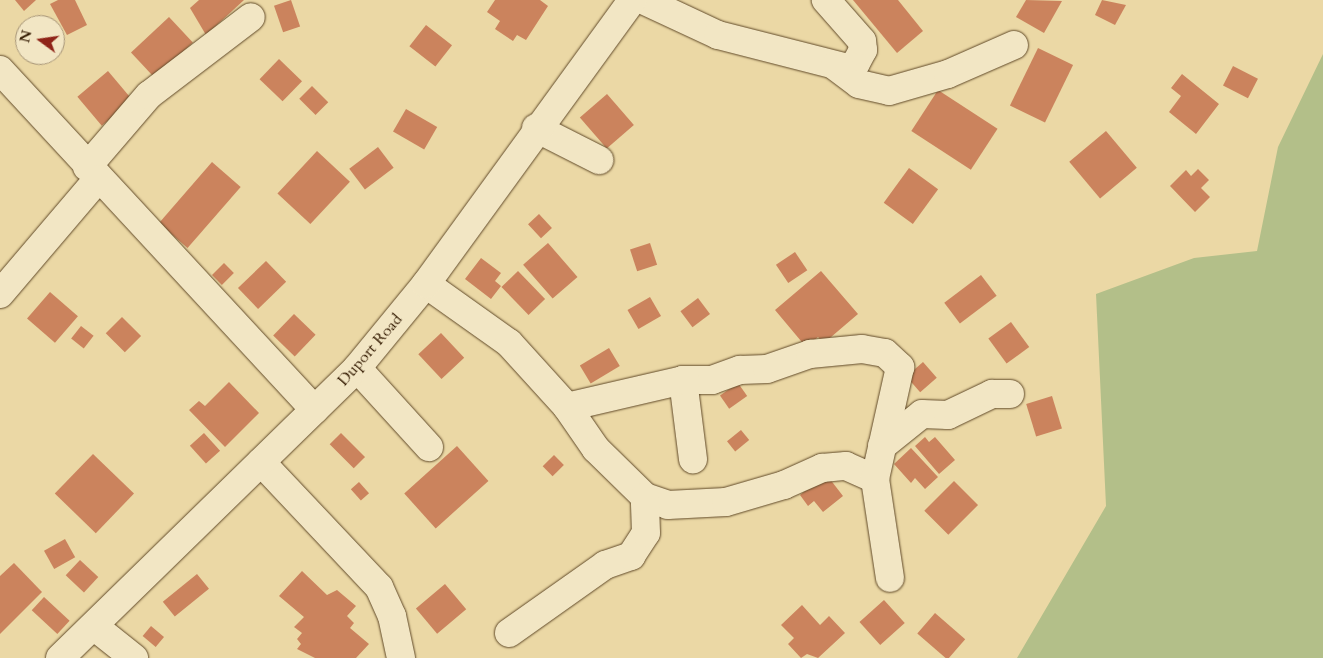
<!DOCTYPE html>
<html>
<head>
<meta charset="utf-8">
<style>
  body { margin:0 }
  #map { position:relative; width:1323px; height:658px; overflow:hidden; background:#ebd8a5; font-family:Cardo,serif }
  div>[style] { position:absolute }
  .green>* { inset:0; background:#b3bf89 }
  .building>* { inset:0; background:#cb835d; transform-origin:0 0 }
  .roads { filter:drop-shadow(0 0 1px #614a29) drop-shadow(0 0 1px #614a29) }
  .minor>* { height:28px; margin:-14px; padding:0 14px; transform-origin:14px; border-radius:14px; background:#f2e6c4 }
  span { translate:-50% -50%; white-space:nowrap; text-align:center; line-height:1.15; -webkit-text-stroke:4.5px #f2e6c4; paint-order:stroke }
  .street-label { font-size:16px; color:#331a00 }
  .north { position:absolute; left:15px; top:15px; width:50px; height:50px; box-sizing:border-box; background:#f2e6c4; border:1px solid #a69476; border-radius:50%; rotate:284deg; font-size:14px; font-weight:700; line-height:20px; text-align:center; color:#331a00 }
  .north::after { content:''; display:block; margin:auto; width:18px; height:22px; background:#8f2418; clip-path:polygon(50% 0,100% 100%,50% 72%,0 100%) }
</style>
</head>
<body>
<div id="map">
  <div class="green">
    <i style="clip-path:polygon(1323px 54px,1323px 658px,1017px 658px,1106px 506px,1096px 294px,1194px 258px,1257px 251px,1278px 147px)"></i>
  </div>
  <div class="building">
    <i style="clip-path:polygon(15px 0,36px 0,24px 11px)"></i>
    <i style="clip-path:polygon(58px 0,75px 0,87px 25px,67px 35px,50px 4px)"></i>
    <i style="clip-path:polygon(199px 0,244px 0,206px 35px,190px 8px)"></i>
    <i style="left:291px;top:0;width:28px;height:18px;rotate:71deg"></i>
    <i style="clip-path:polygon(495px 0,540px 0,548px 6px,526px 40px,517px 35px,513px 41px,495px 29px,500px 21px,487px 12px)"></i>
    <i style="clip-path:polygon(853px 0,898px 0,923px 31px,897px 53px)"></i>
    <i style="clip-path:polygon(1026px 0,1062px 1px,1044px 33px,1016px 17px)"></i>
    <i style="clip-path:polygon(1102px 0,1126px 5px,1115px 25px,1095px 15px)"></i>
    <i style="left:169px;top:17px;width:35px;height:52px;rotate:47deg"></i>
    <i style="left:426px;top:25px;width:33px;height:27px;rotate:38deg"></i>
    <i style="left:1038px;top:48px;width:39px;height:64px;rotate:26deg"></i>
    <i style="left:279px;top:59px;width:32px;height:28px;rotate:44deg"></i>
    <i style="left:1233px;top:66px;width:28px;height:22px;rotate:27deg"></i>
    <i style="left:108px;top:71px;width:38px;height:40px;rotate:50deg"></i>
    <i style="clip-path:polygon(1182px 74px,1219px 104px,1196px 134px,1169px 112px,1181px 96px,1171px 88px)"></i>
    <i style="left:312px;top:86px;width:23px;height:18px;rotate:45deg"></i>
    <i style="left:938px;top:90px;width:71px;height:49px;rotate:33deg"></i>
    <i style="left:607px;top:94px;width:41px;height:36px;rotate:49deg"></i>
    <i style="left:406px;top:109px;width:36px;height:26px;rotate:30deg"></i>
    <i style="left:1106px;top:131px;width:48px;height:48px;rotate:50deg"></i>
    <i style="left:378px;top:147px;width:26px;height:36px;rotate:53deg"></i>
    <i style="left:317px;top:151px;width:45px;height:58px;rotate:43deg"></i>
    <i style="left:212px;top:162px;width:38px;height:81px;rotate:41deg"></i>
    <i style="left:909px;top:168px;width:36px;height:43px;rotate:36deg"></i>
    <i style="clip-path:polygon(1198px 169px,1209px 180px,1201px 188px,1210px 197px,1195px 212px,1170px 186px,1186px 170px,1191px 176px)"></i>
    <i style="left:539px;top:214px;width:19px;height:15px;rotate:47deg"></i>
    <i style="left:548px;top:243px;width:45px;height:33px;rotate:49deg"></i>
    <i style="left:650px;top:243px;width:23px;height:21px;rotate:72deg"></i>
    <i style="left:795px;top:252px;width:22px;height:23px;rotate:56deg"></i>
    <i style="clip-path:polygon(481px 258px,501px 273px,495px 281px,501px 286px,491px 299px,465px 279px)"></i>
    <i style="left:266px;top:261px;width:29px;height:39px;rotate:46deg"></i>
    <i style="left:224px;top:263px;width:14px;height:17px;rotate:45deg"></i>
    <i style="left:518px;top:271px;width:39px;height:23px;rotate:46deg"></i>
    <i style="clip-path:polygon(821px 271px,858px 314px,824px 343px,818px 337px,806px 347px,775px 310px)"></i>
    <i style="left:981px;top:275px;width:26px;height:46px;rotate:53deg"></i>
    <i style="left:50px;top:292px;width:37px;height:35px;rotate:41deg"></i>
    <i style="left:650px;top:297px;width:22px;height:26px;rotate:60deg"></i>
    <i style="left:698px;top:298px;width:20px;height:22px;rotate:53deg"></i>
    <i style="left:294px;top:314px;width:30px;height:30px;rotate:44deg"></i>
    <i style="left:122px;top:317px;width:27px;height:23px;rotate:45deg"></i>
    <i style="left:1011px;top:322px;width:31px;height:28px;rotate:54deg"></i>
    <i style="left:81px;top:326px;width:16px;height:16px;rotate:38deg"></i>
    <i style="left:441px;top:333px;width:34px;height:31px;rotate:47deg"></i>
    <i style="left:609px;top:348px;width:21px;height:34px;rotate:59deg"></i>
    <i style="left:923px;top:362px;width:21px;height:22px;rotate:49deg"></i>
    <i style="clip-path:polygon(229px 382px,259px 413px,225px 447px,189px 410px,199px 401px,205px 406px)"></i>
    <i style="left:738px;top:383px;width:16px;height:22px;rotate:55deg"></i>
    <i style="left:1052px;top:396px;width:34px;height:27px;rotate:73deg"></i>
    <i style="left:741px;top:430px;width:13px;height:18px;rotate:51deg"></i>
    <i style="left:204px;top:433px;width:24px;height:19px;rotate:48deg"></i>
    <i style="left:341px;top:433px;width:34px;height:16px;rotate:45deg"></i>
    <i style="clip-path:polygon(925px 437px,929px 442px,935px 437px,955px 460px,939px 474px,915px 446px)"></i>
    <i style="left:457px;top:446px;width:47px;height:71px;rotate:48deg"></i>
    <i style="clip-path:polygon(911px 448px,938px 477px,925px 489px,915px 478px,911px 483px,894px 464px)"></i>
    <i style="left:93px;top:454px;width:57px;height:55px;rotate:44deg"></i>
    <i style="left:554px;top:455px;width:14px;height:16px;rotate:45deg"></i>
    <i style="clip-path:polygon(826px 474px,843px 496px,823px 512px,814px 501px,808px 506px,800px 495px)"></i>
    <i style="left:954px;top:481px;width:34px;height:42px;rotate:45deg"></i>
    <i style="left:359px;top:482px;width:15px;height:11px;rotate:48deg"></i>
    <i style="left:65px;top:539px;width:21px;height:24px;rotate:61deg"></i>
    <i style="left:80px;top:560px;width:25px;height:21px;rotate:43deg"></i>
    <i style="clip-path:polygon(14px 563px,42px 592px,0 634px,0 576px)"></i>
    <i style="clip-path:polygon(302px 571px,327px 595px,337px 590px,356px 606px,347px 616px,354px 623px,350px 628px,369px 644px,356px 658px,315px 658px,297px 649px,301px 644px,297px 639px,302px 633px,294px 627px,304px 617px,279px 596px)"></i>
    <i style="left:197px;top:574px;width:19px;height:44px;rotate:51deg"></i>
    <i style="left:445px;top:584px;width:33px;height:38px;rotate:50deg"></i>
    <i style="left:44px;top:597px;width:35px;height:18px;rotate:43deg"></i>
    <i style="left:884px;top:600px;width:31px;height:33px;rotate:48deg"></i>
    <i style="clip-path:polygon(802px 605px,820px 625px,829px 616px,845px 633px,818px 658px,807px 654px,801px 658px,788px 644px,794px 638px,781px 625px)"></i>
    <i style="left:935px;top:613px;width:40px;height:27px;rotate:41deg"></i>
    <i style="left:151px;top:626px;width:17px;height:13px;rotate:40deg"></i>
  </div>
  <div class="roads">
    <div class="minor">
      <i style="left:643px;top:0;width:83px;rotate:25deg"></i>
      <i style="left:718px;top:35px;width:133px;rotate:14.3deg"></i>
      <i style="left:847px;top:68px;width:10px;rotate:-29deg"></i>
      <i style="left:856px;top:63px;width:15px;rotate:-62deg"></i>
      <i style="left:863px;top:50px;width:9px;rotate:-96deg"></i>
      <i style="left:862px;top:41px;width:55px;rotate:-131.3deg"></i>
      <i style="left:835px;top:66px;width:30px;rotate:37deg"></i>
      <i style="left:859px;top:84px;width:31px;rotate:13deg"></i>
      <i style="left:889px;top:91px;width:61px;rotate:-16.1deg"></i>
      <i style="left:948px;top:74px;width:72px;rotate:-23.7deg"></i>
      <i style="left:0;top:70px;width:463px;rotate:47.2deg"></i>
      <i style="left:536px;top:128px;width:71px;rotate:26.9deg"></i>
      <i style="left:87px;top:167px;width:95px;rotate:-49.3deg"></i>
      <i style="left:149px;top:95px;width:128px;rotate:-37.4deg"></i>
      <i style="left:426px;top:284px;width:102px;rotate:35.4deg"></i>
      <i style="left:509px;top:343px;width:86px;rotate:47.8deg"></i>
      <i style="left:567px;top:407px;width:51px;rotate:55.4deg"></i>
      <i style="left:596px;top:449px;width:69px;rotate:44.4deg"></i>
      <i style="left:645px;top:497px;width:24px;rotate:19deg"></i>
      <i style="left:668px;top:505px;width:58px;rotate:-3deg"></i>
      <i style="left:726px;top:502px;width:60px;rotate:-16.3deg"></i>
      <i style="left:784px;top:485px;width:42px;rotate:-24.1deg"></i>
      <i style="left:822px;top:468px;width:24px;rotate:-5deg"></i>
      <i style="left:846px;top:466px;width:32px;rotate:24deg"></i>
      <i style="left:875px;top:479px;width:100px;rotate:81.4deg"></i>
      <i style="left:0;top:294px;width:151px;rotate:-49.6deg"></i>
      <i style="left:357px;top:368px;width:107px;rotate:47.7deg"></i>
      <i style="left:683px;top:380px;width:80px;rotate:82.8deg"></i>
      <i style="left:567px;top:407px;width:119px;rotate:-13.1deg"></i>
      <i style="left:683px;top:380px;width:29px"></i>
      <i style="left:712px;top:380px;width:30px;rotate:-20deg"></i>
      <i style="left:740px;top:370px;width:27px;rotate:-2deg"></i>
      <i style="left:767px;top:369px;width:46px;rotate:-19.2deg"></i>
      <i style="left:810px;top:354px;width:52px;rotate:-5.5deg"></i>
      <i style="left:862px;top:349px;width:23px;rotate:10deg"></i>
      <i style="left:885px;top:353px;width:21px;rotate:43deg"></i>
      <i style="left:900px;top:367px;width:115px;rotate:102.6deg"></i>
      <i style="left:882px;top:446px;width:51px;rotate:-38.7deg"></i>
      <i style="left:922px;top:414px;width:26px;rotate:2deg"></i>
      <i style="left:948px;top:415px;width:49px;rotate:-25.5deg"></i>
      <i style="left:992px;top:394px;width:18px"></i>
      <i style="left:261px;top:462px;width:172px;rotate:46.7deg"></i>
      <i style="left:379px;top:587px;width:32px;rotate:66deg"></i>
      <i style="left:392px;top:616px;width:43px;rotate:77.9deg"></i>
      <i style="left:95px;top:627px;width:50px;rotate:38.5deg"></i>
      <i style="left:509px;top:633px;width:118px;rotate:-35.3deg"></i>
      <i style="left:605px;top:565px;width:28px;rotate:-19deg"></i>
      <i style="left:631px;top:556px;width:27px;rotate:-57deg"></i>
      <i style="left:646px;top:533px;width:36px;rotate:-92deg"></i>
      <i style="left:60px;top:658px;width:415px;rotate:-44.3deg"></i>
      <i style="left:357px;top:368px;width:109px;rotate:-50.6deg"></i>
      <i style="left:426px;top:284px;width:351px;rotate:-54deg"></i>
    </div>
  </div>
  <div class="street-label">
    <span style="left:370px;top:350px;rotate:-49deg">Duport Road</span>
  </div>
  <div class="north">N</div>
</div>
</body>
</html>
